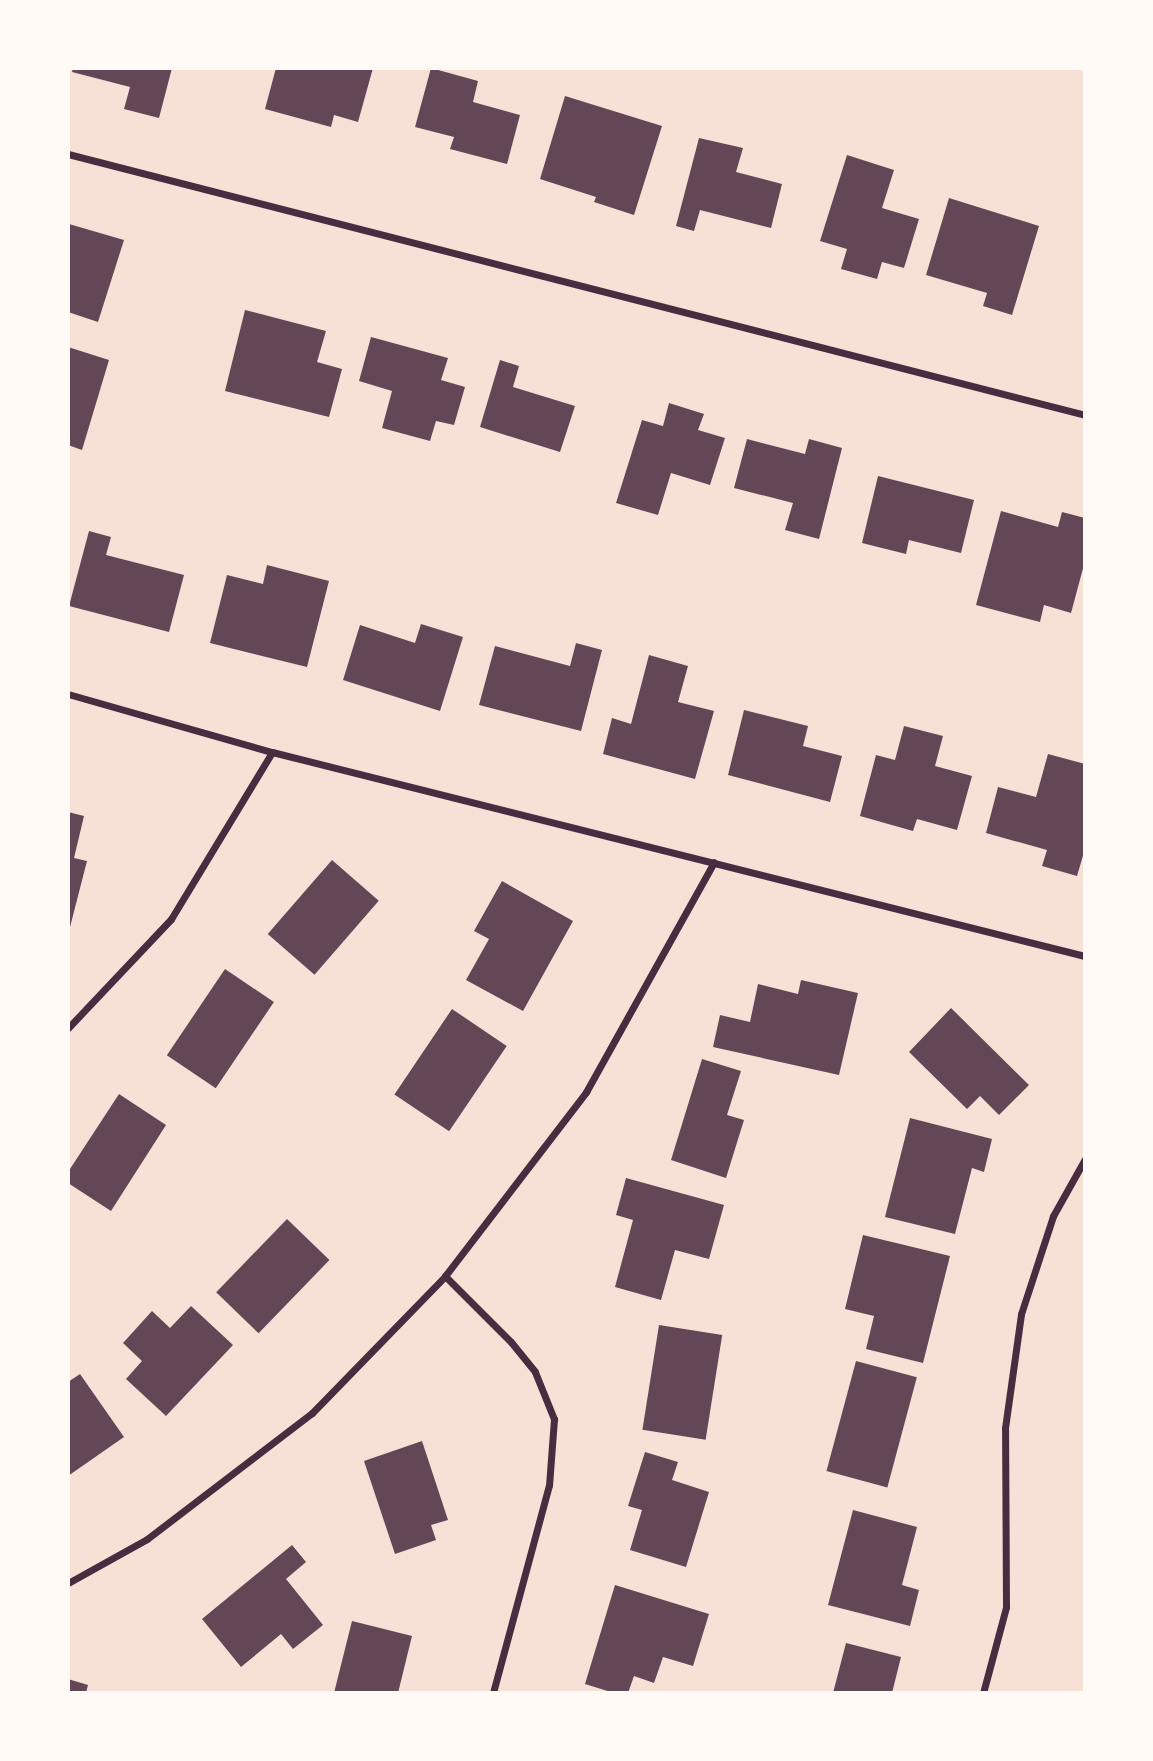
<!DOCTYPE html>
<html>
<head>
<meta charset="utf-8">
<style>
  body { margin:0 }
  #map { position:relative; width:1153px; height:1761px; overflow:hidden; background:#f7e1d7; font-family:"PT Serif",serif }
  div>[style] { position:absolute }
  .building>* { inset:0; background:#644757; transform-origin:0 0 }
  .minor>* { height:7px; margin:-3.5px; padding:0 3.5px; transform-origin:3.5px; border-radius:3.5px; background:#4a2c40 }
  span { translate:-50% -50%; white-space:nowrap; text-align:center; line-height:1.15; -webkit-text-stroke:7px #fffaf5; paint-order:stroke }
  .frame { position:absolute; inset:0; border:70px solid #fffaf5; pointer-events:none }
</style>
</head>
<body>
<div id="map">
  <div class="building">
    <i style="clip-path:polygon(73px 68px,172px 68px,159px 118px,124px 109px,130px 87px,72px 72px)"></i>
    <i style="clip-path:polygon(276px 68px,373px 68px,358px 122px,334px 115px,331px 127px,265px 109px)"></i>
    <i style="clip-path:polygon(431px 68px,478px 81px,473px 102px,520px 115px,507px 164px,450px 149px,454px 137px,415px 127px)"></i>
    <i style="clip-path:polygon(565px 96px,662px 126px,634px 215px,594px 202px,596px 197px,540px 179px)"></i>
    <i style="clip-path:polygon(699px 138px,743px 148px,736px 172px,782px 184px,771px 228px,700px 210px,694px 231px,676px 226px)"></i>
    <i style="clip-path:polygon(847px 155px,894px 170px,882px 208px,919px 219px,904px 268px,882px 262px,877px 279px,841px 269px,847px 249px,820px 241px)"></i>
    <i style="clip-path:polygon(949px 198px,1039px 226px,1012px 315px,983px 306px,987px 293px,926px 275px)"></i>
    <i style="clip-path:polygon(69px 224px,124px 240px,98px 322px,68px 312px)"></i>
    <i style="clip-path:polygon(245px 310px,326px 331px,317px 362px,342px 369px,329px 417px,225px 391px)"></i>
    <i style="clip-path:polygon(371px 337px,448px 358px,441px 380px,465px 387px,454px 425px,436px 421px,430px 441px,382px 428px,392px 391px,359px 381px)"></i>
    <i style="clip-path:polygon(68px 347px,109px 360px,82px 450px,68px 445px)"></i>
    <i style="clip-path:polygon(500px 360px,519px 366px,513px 387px,575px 406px,560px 452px,480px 427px)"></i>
    <i style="clip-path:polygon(669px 403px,704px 414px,698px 430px,725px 438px,710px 485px,671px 473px,658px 515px,616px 503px,642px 420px,663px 426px)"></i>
    <i style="clip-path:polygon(747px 439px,805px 454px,809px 439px,842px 448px,819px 539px,785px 530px,793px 503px,734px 488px)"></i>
    <i style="clip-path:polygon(878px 476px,974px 500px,961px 553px,909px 540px,906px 554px,862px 543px)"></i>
    <i style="clip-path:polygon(1001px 511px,1058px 527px,1062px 512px,1085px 518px,1085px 561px,1071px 613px,1044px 605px,1040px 622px,976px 605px)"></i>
    <i style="clip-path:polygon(89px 531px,111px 537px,106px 555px,184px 575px,169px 632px,69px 606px)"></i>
    <i style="clip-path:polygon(267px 565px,329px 581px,307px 667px,210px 643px,227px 575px,263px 584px)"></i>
    <i style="clip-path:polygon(421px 624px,463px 637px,440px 711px,343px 680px,360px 625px,415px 643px)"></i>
    <i style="clip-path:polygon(576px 643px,602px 650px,581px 731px,479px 705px,495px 646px,570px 666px)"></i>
    <i style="clip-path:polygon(649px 655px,688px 666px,678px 702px,714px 711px,695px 779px,603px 754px,612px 718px,631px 724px)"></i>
    <i style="clip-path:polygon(744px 710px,808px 726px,803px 746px,842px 756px,830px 802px,728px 775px)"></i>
    <i style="clip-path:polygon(904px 726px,943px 736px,935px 766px,972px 776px,957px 830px,917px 819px,913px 831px,860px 816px,876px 755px,895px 760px)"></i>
    <i style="clip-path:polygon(1048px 754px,1085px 764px,1085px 849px,1077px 876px,1042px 866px,1047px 850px,986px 833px,998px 787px,1036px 797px)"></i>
    <i style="clip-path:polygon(68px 812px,84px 816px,74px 858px,87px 861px,69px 931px)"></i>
    <i style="left:332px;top:860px;width:62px;height:98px;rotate:41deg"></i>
    <i style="clip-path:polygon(502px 881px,573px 921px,523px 1011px,466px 980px,489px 939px,474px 931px)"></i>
    <i style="left:225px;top:969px;width:59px;height:104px;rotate:34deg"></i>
    <i style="clip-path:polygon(801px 980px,858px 993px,839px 1075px,713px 1047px,720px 1015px,750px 1022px,758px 984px,798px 994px)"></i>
    <i style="clip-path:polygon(951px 1008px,1029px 1085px,999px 1115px,980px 1096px,967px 1109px,909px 1052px)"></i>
    <i style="left:452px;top:1009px;width:66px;height:103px;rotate:34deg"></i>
    <i style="clip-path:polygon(702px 1059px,741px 1071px,727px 1115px,744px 1120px,726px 1178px,671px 1160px)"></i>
    <i style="clip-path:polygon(119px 1094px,166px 1125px,111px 1211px,68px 1183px,68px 1172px)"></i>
    <i style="clip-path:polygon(910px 1118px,992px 1139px,984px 1172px,972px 1168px,955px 1234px,885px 1217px)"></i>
    <i style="clip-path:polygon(626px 1178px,724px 1205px,709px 1259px,675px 1250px,661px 1300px,615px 1287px,633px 1220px,616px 1215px)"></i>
    <i style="left:287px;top:1219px;width:59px;height:102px;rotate:44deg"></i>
    <i style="clip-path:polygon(863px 1235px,950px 1256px,923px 1363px,866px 1349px,874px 1316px,845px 1309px)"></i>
    <i style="clip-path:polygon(191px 1306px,233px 1345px,166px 1416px,126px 1379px,142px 1361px,123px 1343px,152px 1311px,170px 1328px)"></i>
    <i style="left:659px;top:1325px;width:64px;height:106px;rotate:9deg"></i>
    <i style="left:856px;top:1361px;width:63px;height:114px;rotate:15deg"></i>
    <i style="clip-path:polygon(80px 1374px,124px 1437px,68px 1476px,68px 1382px)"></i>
    <i style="clip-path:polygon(422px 1441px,448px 1520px,431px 1525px,436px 1540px,395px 1554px,364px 1461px)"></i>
    <i style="clip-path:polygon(645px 1452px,678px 1462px,672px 1480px,709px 1492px,686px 1567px,630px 1550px,642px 1510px,628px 1506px)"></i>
    <i style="clip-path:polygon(853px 1510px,917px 1527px,902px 1585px,919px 1590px,910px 1626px,828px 1605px)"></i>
    <i style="clip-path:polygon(292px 1545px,306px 1562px,286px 1579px,323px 1625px,293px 1649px,281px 1634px,241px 1667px,202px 1619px)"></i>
    <i style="clip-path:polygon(615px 1585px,709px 1614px,693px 1666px,663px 1657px,654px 1683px,634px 1676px,628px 1693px,614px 1693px,585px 1684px)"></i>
    <i style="clip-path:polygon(352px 1621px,412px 1636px,398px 1693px,334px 1693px)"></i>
    <i style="clip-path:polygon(846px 1643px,901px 1657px,892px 1693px,833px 1693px)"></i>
    <i style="clip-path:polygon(68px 1679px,88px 1685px,86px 1693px,68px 1693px)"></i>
  </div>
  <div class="minor">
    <i style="left:68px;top:154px;width:1050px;rotate:14.39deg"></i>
    <i style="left:68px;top:694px;width:212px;rotate:15.9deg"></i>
    <i style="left:272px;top:752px;width:838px;rotate:14.09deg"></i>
    <i style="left:68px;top:1028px;width:150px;rotate:-46.6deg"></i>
    <i style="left:171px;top:919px;width:195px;rotate:-58.8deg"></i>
    <i style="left:445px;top:1276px;width:93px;rotate:45deg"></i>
    <i style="left:511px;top:1342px;width:38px;rotate:51deg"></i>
    <i style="left:535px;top:1372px;width:51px;rotate:68deg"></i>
    <i style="left:554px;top:1419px;width:66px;rotate:94.3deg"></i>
    <i style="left:549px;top:1485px;width:215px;rotate:105.1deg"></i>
    <i style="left:68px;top:1583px;width:90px;rotate:-29.1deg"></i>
    <i style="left:147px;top:1539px;width:208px;rotate:-37.4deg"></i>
    <i style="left:312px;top:1413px;width:191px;rotate:-45.8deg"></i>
    <i style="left:445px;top:1276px;width:232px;rotate:-52.5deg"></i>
    <i style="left:586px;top:1092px;width:263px;rotate:-60.9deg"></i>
    <i style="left:983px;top:1693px;width:89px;rotate:-75deg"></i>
    <i style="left:1006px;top:1607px;width:179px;rotate:-90.3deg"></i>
    <i style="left:1005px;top:1428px;width:115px;rotate:-82deg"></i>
    <i style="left:1021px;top:1314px;width:103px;rotate:-71.9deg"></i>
    <i style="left:1053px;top:1216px;width:65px;rotate:-60.7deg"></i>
  </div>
  <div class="frame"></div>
</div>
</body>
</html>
